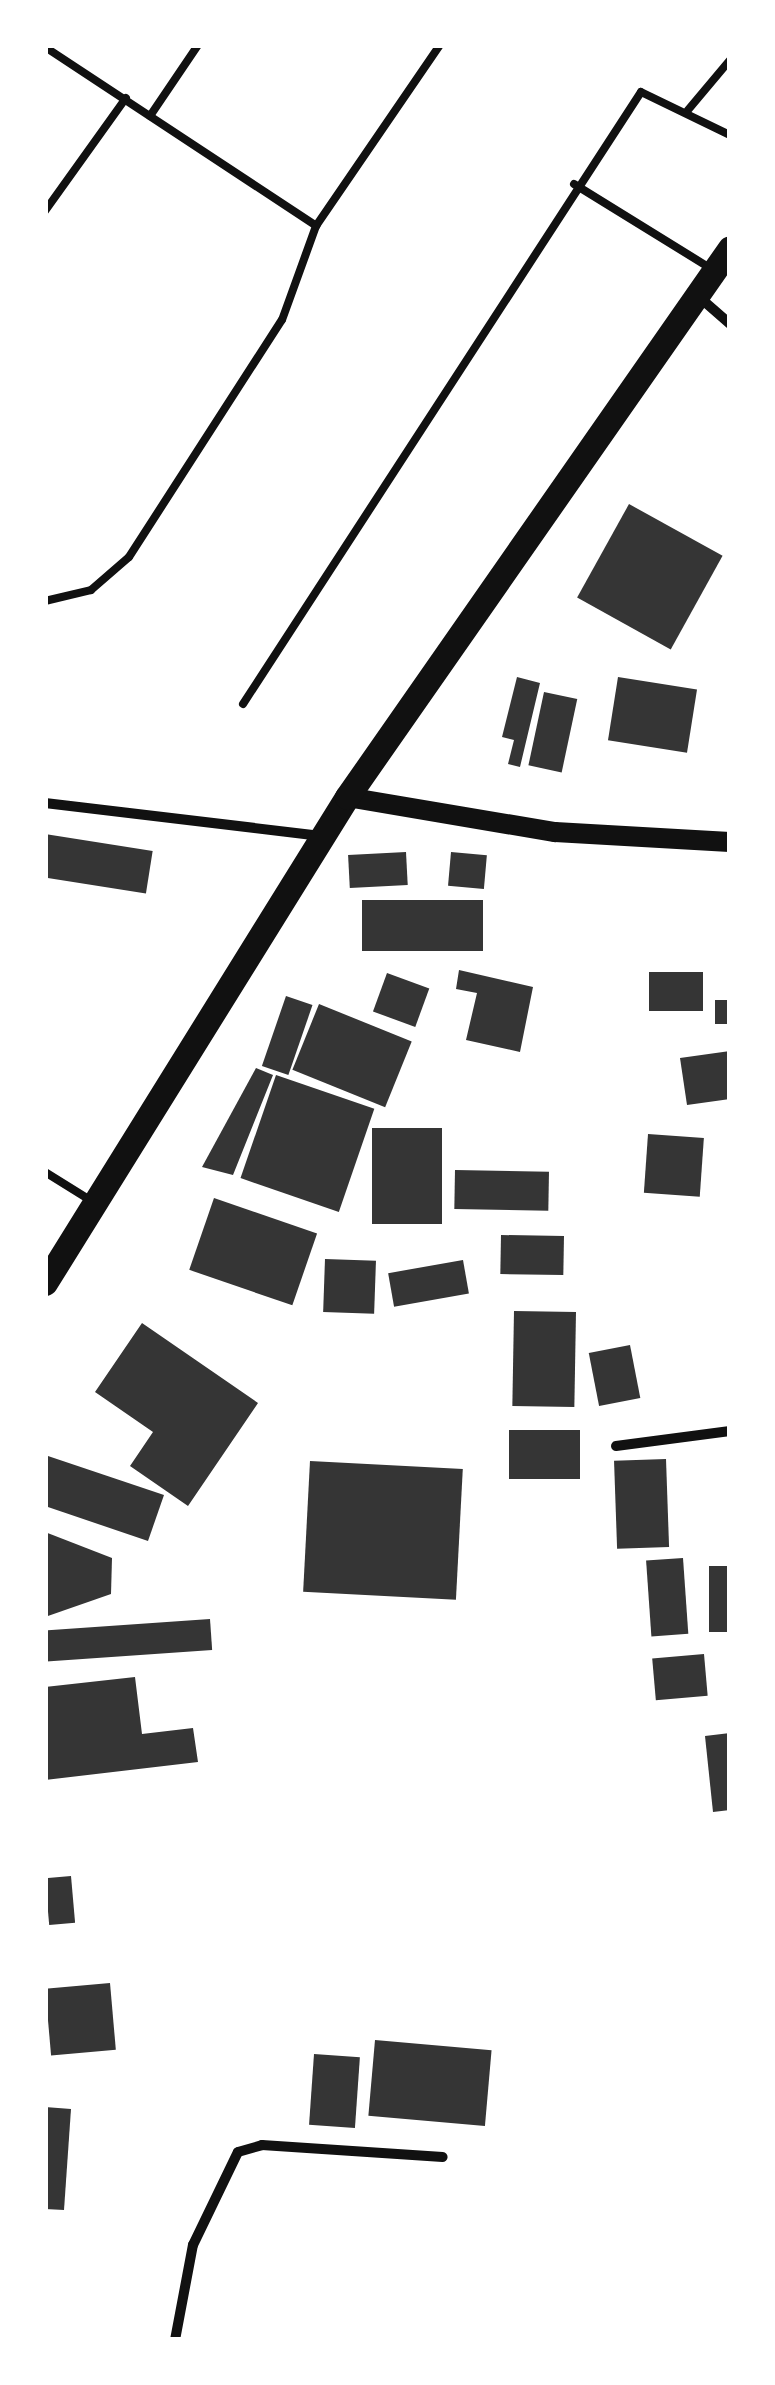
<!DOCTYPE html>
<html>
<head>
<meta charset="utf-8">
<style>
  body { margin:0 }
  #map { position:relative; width:775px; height:2385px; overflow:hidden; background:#fff; font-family:"IBM Plex Sans",sans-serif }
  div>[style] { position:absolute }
  .building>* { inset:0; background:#353535; transform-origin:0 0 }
  .service>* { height:8px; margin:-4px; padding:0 4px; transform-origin:4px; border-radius:4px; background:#111 }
  .minor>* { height:10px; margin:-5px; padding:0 5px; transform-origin:5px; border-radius:5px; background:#111 }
  .secondary>* { height:20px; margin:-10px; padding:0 10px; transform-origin:10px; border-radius:10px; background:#111 }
  .primary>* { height:25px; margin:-12.5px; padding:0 12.5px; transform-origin:12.5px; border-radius:12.5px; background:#111 }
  span { translate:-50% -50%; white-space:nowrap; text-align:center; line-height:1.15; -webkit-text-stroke:8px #fff; paint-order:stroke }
  .frame { position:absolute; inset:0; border:48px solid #fff; pointer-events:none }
</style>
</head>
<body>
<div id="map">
  <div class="building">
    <i style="left:629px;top:504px;width:107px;height:107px;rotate:29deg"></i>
    <i style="clip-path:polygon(517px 677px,540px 683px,520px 767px,508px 764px,514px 740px,502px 737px)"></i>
    <i style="left:618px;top:677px;width:80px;height:64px;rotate:9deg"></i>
    <i style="left:544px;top:692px;width:34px;height:75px;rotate:12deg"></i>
    <i style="left:45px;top:834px;width:109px;height:43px;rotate:9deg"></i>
    <i style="left:406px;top:852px;width:33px;height:58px;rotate:87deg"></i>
    <i style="left:451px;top:852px;width:36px;height:34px;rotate:5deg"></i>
    <i style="left:362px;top:900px;width:121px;height:51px"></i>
    <i style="clip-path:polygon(459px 970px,533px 987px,520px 1052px,466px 1040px,477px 993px,456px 989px)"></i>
    <i style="left:703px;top:972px;width:39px;height:54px;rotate:90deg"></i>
    <i style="left:387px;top:973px;width:45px;height:41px;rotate:20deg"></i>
    <i style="left:286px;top:996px;width:28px;height:74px;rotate:19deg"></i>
    <i style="left:730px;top:1000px;width:24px;height:15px;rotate:90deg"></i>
    <i style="left:319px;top:1004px;width:100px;height:71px;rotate:22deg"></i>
    <i style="clip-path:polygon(730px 1051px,730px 1099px,687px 1105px,680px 1058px)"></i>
    <i style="clip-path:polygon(256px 1068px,273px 1075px,233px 1175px,202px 1167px)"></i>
    <i style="left:276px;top:1075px;width:104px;height:109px;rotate:19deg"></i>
    <i style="left:372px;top:1128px;width:70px;height:96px"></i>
    <i style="left:648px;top:1134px;width:56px;height:59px;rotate:4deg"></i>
    <i style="left:455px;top:1170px;width:94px;height:39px;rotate:1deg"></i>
    <i style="left:214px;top:1198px;width:109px;height:76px;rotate:19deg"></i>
    <i style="left:501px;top:1235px;width:63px;height:39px;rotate:1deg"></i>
    <i style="left:325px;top:1259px;width:51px;height:53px;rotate:2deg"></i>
    <i style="left:463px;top:1260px;width:34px;height:76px;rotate:80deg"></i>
    <i style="left:514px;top:1311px;width:62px;height:95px;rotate:1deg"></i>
    <i style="clip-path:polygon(142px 1323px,258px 1403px,188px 1506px,130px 1466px,153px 1432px,95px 1392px)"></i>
    <i style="left:630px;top:1345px;width:54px;height:42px;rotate:79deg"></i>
    <i style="left:580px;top:1430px;width:49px;height:71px;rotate:90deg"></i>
    <i style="clip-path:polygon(45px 1455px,164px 1495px,148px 1541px,45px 1506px)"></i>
    <i style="left:666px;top:1459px;width:88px;height:52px;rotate:88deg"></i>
    <i style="left:310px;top:1461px;width:153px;height:131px;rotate:3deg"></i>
    <i style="clip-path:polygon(45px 1532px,112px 1558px,111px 1594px,45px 1617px)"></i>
    <i style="left:683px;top:1558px;width:76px;height:37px;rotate:86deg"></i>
    <i style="left:730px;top:1566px;width:66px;height:21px;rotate:90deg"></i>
    <i style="left:210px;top:1619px;width:31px;height:166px;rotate:86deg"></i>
    <i style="left:704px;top:1654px;width:42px;height:52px;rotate:85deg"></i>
    <i style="clip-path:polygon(135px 1677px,142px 1734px,193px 1728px,198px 1762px,45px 1780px,45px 1687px)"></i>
    <i style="clip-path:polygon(730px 1733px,730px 1810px,713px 1812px,705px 1736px)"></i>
    <i style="left:71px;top:1876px;width:47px;height:26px;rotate:85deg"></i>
    <i style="left:110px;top:1983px;width:67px;height:65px;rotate:85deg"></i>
    <i style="left:375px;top:2040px;width:117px;height:76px;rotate:5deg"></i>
    <i style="left:314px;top:2054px;width:46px;height:71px;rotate:4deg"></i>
    <i style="clip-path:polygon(45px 2107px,71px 2109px,64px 2210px,45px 2209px)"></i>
  </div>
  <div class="service">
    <i style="left:45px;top:47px;width:325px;rotate:33.4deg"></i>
    <i style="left:688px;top:110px;width:65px;rotate:-50deg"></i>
    <i style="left:150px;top:116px;width:86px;rotate:-55.9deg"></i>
    <i style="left:574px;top:184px;width:160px;rotate:31.7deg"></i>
    <i style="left:45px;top:211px;width:139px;rotate:-54.4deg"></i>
    <i style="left:45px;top:601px;width:47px;rotate:-13.4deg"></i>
    <i style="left:91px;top:590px;width:50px;rotate:-41deg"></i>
    <i style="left:129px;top:557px;width:282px;rotate:-57.2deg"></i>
    <i style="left:282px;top:320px;width:100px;rotate:-70.1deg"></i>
    <i style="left:316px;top:226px;width:219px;rotate:-55.6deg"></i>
    <i style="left:243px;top:704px;width:730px;rotate:-56.96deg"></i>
    <i style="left:641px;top:92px;width:99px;rotate:25.8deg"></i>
    <i style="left:45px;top:1172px;width:53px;rotate:31.9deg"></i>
  </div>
  <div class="minor">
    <i style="left:698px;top:296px;width:43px;rotate:41.2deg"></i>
    <i style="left:45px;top:803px;width:278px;rotate:6.8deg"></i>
    <i style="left:616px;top:1446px;width:115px;rotate:-7.5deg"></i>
    <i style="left:175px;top:2340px;width:97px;rotate:-79.3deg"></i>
    <i style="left:193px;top:2245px;width:103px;rotate:-64.2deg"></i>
    <i style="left:238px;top:2152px;width:25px;rotate:-16deg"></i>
    <i style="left:262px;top:2145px;width:181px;rotate:3.8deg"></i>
  </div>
  <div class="secondary">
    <i style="left:347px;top:797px;width:211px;rotate:9.6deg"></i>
    <i style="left:555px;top:832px;width:175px;rotate:3.3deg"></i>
  </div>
  <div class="primary">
    <i style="left:45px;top:1283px;width:572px;rotate:-58.14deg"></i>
    <i style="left:347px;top:797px;width:669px;rotate:-55.1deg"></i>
  </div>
  <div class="frame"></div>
</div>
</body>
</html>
